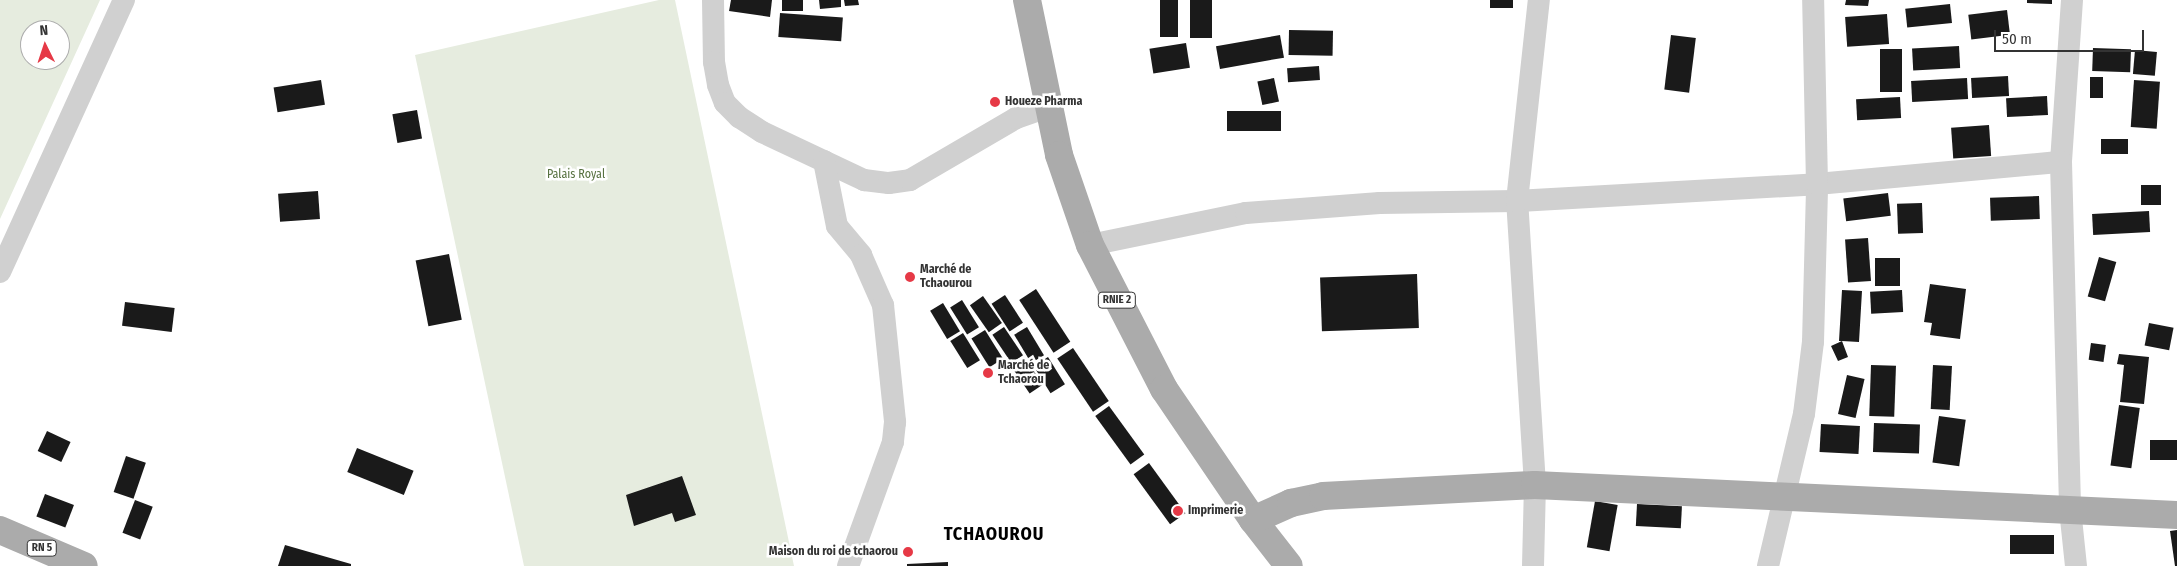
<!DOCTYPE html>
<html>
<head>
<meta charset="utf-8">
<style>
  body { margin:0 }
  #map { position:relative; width:2177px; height:566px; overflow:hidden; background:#fff; font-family:"Fira Sans Condensed",sans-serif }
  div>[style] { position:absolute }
  .green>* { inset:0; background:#e6ecdf }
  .building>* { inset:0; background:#1a1a1a; transform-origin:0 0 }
  .minor>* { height:22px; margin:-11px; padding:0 11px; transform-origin:11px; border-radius:11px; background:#d0d0d0 }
  .major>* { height:28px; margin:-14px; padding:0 14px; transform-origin:14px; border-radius:14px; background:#ababab }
  .dots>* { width:14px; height:14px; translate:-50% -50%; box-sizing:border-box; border:2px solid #fff; border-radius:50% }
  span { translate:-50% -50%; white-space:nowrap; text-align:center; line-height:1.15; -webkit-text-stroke:5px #fff; paint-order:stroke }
  .shield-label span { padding:1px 4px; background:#fff; border:1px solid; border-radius:4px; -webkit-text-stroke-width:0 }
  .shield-label { font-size:11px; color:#333; font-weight:700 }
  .poi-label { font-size:12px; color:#333; font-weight:700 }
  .left { translate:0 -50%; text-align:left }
  .right { translate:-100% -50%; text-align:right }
  .park-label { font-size:12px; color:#56703f }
  .district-label { font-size:18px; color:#000; font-weight:700; letter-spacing:1px }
  .north { position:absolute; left:20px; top:20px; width:50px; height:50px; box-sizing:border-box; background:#fff; border:1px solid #adadad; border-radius:50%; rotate:356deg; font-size:14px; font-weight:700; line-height:20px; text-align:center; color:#333 }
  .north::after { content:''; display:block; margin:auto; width:18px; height:22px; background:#e63946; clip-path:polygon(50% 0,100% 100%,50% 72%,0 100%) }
  .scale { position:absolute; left:1994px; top:30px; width:150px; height:22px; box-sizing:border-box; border:2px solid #333; border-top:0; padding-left:6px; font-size:15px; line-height:18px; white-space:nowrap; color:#333; -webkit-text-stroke:4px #fff; paint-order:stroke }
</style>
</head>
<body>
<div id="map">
  <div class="green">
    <i style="clip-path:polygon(evenodd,0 0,100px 0,0 219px,0 0,30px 30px,60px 30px,60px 60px,30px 60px,30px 30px)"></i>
    <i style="clip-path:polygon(659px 0,675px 0,794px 566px,524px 566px,415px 55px)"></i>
  </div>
  <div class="building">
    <i style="clip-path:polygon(731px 0,772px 0,770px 17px,729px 11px)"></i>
    <i style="left:782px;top:0;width:21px;height:11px"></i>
    <i style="clip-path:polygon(819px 0,841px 0,841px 7px,820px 9px)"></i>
    <i style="clip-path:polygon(844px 0,858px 0,859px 5px,845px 6px)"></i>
    <i style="left:1160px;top:0;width:18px;height:37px"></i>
    <i style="left:1190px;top:0;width:22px;height:38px"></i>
    <i style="left:1490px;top:0;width:23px;height:8px"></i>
    <i style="clip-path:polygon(1846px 0,1869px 0,1868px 6px,1845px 5px)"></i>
    <i style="clip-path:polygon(2027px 0,2052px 0,2052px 4px,2027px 3px)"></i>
    <i style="left:1950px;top:4px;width:19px;height:45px;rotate:84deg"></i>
    <i style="left:2007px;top:10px;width:25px;height:39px;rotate:83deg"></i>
    <i style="left:780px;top:13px;width:63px;height:24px;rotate:4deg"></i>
    <i style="left:1887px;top:14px;width:30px;height:42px;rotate:86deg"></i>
    <i style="left:1289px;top:30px;width:44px;height:25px;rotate:1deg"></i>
    <i style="left:1280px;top:35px;width:23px;height:65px;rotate:80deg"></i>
    <i style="left:1671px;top:35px;width:25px;height:55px;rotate:7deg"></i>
    <i style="left:1186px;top:43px;width:25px;height:37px;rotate:81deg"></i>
    <i style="left:1959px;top:46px;width:22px;height:47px;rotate:87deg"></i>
    <i style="left:2093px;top:48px;width:38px;height:23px;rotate:2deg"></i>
    <i style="left:1880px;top:49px;width:22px;height:43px"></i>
    <i style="left:2135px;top:50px;width:22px;height:24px;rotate:5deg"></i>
    <i style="left:1319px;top:66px;width:14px;height:32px;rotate:86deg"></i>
    <i style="left:2008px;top:76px;width:20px;height:37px;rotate:87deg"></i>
    <i style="left:2090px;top:77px;width:13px;height:21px"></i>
    <i style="left:1274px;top:78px;width:24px;height:17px;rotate:78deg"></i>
    <i style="left:1967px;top:78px;width:21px;height:56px;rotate:87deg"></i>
    <i style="left:321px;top:80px;width:25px;height:48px;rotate:81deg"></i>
    <i style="left:2134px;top:80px;width:26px;height:47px;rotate:4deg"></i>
    <i style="left:2047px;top:96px;width:19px;height:41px;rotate:87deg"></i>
    <i style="left:1900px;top:97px;width:21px;height:44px;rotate:87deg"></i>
    <i style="left:417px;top:110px;width:29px;height:25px;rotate:80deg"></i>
    <i style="left:1227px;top:111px;width:54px;height:20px"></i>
    <i style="left:1989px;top:125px;width:31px;height:38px;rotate:86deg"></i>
    <i style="left:2101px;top:139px;width:27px;height:15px"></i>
    <i style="left:2161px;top:185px;width:20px;height:20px;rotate:90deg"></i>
    <i style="left:318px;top:191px;width:28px;height:40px;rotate:86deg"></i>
    <i style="left:1888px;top:193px;width:23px;height:45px;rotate:83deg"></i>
    <i style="left:2039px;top:196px;width:23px;height:49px;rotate:88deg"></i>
    <i style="left:1922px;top:203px;width:30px;height:25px;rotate:88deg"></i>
    <i style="left:2149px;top:211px;width:21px;height:57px;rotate:87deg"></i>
    <i style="left:1868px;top:238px;width:43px;height:23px;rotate:86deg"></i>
    <i style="left:449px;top:254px;width:67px;height:34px;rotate:79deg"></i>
    <i style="left:2099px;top:257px;width:18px;height:41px;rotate:16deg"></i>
    <i style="left:1875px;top:258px;width:25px;height:28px"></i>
    <i style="left:1417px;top:274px;width:54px;height:97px;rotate:88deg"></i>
    <i style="clip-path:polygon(1930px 284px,1966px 289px,1960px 339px,1930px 335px,1932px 323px,1924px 322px)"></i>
    <i style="left:1036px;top:289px;width:63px;height:20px;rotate:57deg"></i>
    <i style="clip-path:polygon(1842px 290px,1862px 291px,1859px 342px,1842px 341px,1848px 357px,1838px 361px,1831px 346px,1842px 341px,1839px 341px)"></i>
    <i style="left:1902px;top:290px;width:22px;height:32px;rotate:87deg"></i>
    <i style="left:1005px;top:295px;width:33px;height:16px;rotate:57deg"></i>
    <i style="left:983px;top:296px;width:33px;height:16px;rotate:55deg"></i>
    <i style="left:962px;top:300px;width:32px;height:14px;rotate:58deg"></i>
    <i style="left:125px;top:302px;width:50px;height:24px;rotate:7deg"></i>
    <i style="left:943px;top:303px;width:33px;height:15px;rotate:59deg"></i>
    <i style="left:2149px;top:323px;width:25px;height:23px;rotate:11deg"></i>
    <i style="left:1004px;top:327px;width:34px;height:14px;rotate:56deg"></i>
    <i style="left:1027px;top:327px;width:33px;height:15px;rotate:59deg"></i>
    <i style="left:985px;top:330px;width:34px;height:16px;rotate:58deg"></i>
    <i style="left:963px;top:333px;width:32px;height:15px;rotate:58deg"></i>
    <i style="left:2091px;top:343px;width:15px;height:17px;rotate:8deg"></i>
    <i style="left:1073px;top:348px;width:64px;height:19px;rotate:56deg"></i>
    <i style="clip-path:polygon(2119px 354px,2149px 357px,2144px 404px,2120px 402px,2124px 365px,2117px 364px)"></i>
    <i style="left:1048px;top:357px;width:32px;height:17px;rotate:58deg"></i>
    <i style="left:1025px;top:358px;width:32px;height:16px;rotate:56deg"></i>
    <i style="left:1871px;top:365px;width:25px;height:51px;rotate:2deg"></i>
    <i style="left:1933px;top:365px;width:19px;height:44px;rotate:3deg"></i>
    <i style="left:1847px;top:375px;width:18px;height:40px;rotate:13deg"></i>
    <i style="left:2119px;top:405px;width:21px;height:61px;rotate:8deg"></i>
    <i style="left:1109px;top:406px;width:60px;height:17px;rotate:54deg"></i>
    <i style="left:1939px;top:416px;width:27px;height:47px;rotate:8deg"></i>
    <i style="left:1874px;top:423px;width:46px;height:29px;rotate:2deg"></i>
    <i style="left:1821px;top:424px;width:39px;height:28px;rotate:3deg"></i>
    <i style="left:47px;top:431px;width:26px;height:22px;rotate:25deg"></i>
    <i style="left:2177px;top:440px;width:20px;height:27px;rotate:90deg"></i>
    <i style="left:357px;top:448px;width:61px;height:26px;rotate:22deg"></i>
    <i style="left:126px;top:456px;width:21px;height:38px;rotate:19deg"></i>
    <i style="left:1149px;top:463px;width:62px;height:19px;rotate:54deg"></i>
    <i style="clip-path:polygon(682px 476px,696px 515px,675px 522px,672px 513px,634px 526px,626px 495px)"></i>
    <i style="left:45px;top:494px;width:31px;height:24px;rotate:21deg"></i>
    <i style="left:135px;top:500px;width:19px;height:35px;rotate:21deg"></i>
    <i style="left:1595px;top:501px;width:23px;height:47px;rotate:10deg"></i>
    <i style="left:1637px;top:504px;width:45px;height:22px;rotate:3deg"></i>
    <i style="clip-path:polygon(2177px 530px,2177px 566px,2175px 566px,2170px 531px)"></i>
    <i style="left:2010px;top:535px;width:44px;height:19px"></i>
    <i style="clip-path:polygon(285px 545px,351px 564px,351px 566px,278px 566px)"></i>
    <i style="clip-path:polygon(948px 562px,948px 566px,907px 566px,907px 564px)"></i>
  </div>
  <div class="minor">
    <i style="left:713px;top:0;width:62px;rotate:89.1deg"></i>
    <i style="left:714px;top:62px;width:23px;rotate:80deg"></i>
    <i style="left:718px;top:85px;width:19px;rotate:69deg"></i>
    <i style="left:725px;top:103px;width:20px;rotate:45deg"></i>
    <i style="left:739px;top:117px;width:27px;rotate:33deg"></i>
    <i style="left:762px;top:132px;width:113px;rotate:25.2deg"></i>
    <i style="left:864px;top:180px;width:25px;rotate:7deg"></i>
    <i style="left:889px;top:183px;width:21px;rotate:-8deg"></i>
    <i style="left:910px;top:180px;width:123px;rotate:-30.3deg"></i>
    <i style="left:1016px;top:118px;width:34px;rotate:-19deg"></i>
    <i style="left:2072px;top:0;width:162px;rotate:93.9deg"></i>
    <i style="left:2061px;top:162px;width:347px;rotate:88.5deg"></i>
    <i style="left:2070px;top:509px;width:57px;rotate:84deg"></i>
    <i style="left:824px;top:161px;width:66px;rotate:78.7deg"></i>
    <i style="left:837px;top:226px;width:38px;rotate:50deg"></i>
    <i style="left:861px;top:255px;width:55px;rotate:66.3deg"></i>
    <i style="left:883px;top:305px;width:118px;rotate:84.1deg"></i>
    <i style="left:895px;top:422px;width:20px;rotate:96deg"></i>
    <i style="left:893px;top:442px;width:132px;rotate:109.9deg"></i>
    <i style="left:1090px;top:245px;width:159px;rotate:-11.6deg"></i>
    <i style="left:1246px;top:213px;width:134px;rotate:-4.3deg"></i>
    <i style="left:1380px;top:203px;width:137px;rotate:-0.8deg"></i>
    <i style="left:1517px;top:201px;width:300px;rotate:-3.2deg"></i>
    <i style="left:1817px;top:184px;width:245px;rotate:-5.2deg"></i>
    <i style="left:0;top:272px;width:299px;rotate:-65.5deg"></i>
    <i style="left:1533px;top:566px;width:81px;rotate:-88.6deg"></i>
    <i style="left:1535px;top:485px;width:285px;rotate:-93.6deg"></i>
    <i style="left:1517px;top:201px;width:202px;rotate:-83.8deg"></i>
    <i style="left:1768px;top:566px;width:156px;rotate:-76.7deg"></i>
    <i style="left:1804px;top:414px;width:73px;rotate:-82.9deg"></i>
    <i style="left:1813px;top:342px;width:158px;rotate:-88.5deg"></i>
    <i style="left:1817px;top:184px;width:184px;rotate:-91.2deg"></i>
  </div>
  <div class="major">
    <i style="left:1027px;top:0;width:158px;rotate:78.3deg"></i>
    <i style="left:1059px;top:155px;width:95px;rotate:71deg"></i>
    <i style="left:1090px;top:245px;width:162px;rotate:62.8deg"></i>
    <i style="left:1164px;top:389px;width:158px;rotate:55.8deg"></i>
    <i style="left:1253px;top:520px;width:58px;rotate:52deg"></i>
    <i style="left:1253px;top:520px;width:42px;rotate:-24.1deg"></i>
    <i style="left:1291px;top:503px;width:33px;rotate:-12deg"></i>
    <i style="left:1323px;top:496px;width:212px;rotate:-3deg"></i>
    <i style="left:1535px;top:485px;width:643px;rotate:2.68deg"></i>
    <i style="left:0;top:530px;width:91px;rotate:23.2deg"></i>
  </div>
  <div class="dots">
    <i style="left:995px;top:102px;background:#e63946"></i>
    <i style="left:910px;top:277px;background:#e63946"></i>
    <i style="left:988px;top:373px;background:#e63946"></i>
    <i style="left:1178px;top:511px;background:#e63946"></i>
    <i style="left:908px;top:552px;background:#e63946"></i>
  </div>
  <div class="shield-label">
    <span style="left:1117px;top:300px">RNIE 2</span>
    <span style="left:42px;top:548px">RN 5</span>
  </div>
  <div class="poi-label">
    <span class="left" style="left:1005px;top:102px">Houeze Pharma</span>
    <span class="left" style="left:920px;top:277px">Marché de<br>Tchaourou</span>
    <span class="left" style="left:998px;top:373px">Marché de<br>Tchaorou</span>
    <span class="left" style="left:1188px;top:511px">Imprimerie</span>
    <span class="right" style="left:898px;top:552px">Maison du roi de tchaorou</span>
  </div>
  <div class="park-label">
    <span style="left:576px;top:175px">Palais Royal</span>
  </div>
  <div class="district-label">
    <span style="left:994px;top:534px">TCHAOUROU</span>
  </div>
  <div class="north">N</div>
  <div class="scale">50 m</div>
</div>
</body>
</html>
